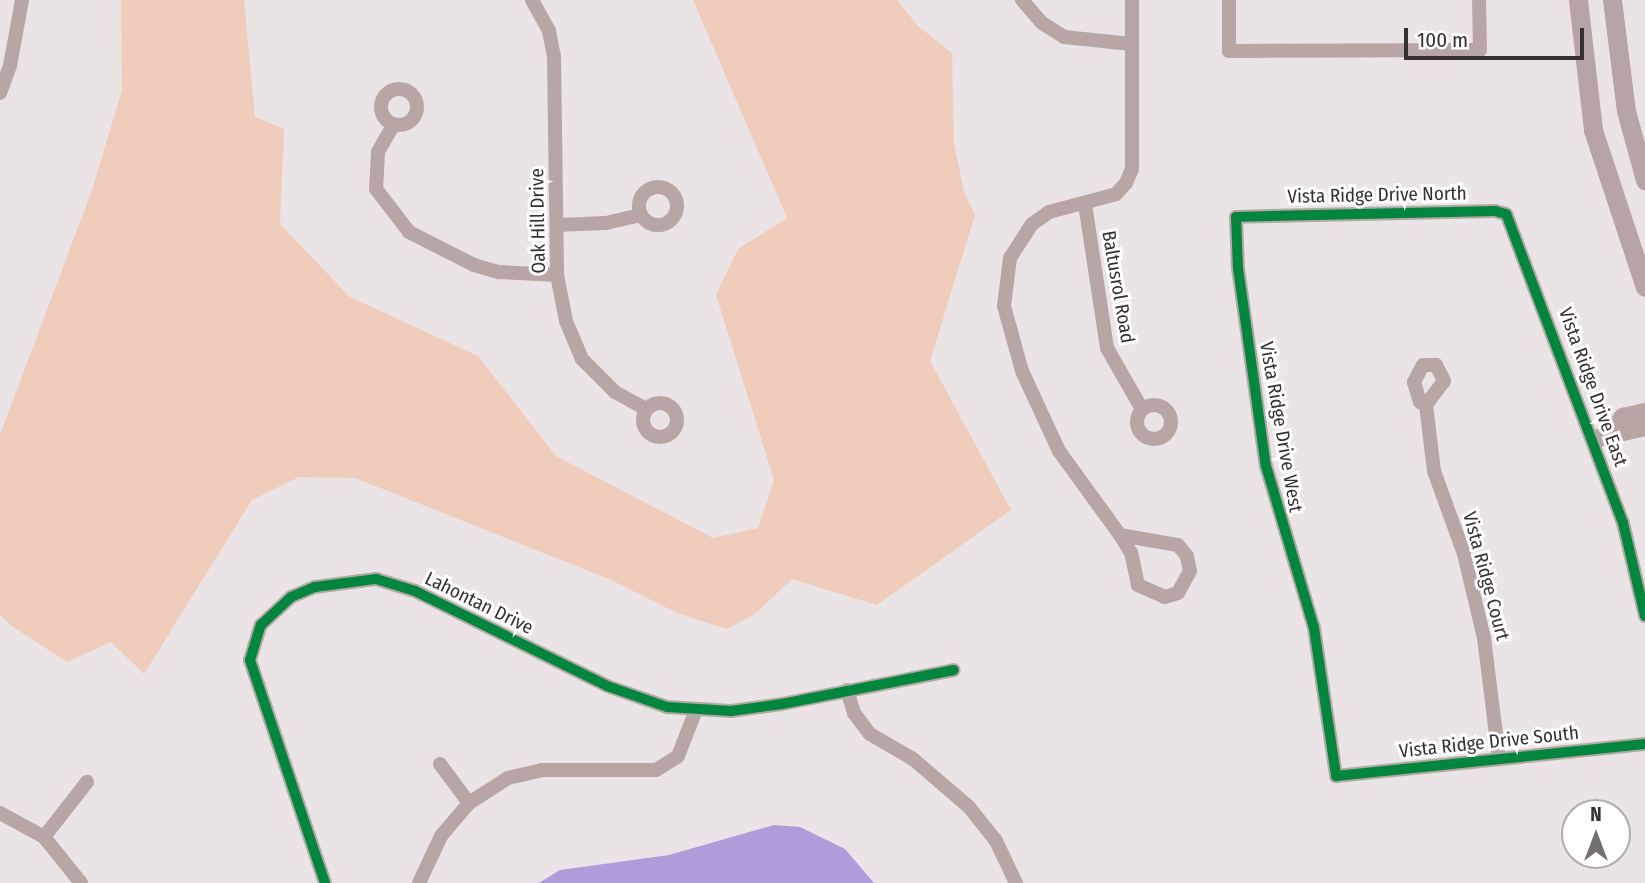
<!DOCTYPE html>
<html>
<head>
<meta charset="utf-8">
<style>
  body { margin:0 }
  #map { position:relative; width:1645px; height:883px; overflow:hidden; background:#eae4e6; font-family:"Fira Sans Condensed",sans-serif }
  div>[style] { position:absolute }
  .green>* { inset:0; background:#f0cdba }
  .water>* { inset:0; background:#af9ddb }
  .minor>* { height:14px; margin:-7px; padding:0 7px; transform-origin:7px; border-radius:7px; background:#b8a6a5 }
  .minor>.ring { margin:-7px; padding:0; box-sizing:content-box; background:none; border:14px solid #b8a6a5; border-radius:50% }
  .tertiary>* { height:18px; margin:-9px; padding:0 9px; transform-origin:9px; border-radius:9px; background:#b8a6a5 }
  .secondary>* { height:19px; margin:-9.5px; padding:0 9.5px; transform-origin:9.5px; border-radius:9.5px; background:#b7a4a5 }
  .cycleway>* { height:10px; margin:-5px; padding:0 5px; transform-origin:5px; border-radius:5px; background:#00873e }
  span { translate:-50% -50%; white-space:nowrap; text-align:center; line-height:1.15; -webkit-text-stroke:6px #fff; paint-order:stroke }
  .street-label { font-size:19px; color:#353032 }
  .north { position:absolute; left:1561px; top:799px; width:70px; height:70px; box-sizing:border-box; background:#fff; border:2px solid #aeacad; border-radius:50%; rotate:0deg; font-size:19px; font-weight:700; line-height:28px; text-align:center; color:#353032 }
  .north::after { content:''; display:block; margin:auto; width:24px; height:32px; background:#746f71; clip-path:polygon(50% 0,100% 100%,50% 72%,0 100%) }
  .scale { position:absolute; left:1404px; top:28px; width:180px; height:32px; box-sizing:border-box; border:4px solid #353032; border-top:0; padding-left:9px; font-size:21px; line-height:24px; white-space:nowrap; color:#353032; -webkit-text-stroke:5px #fff; paint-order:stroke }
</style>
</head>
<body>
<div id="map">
  <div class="green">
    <i style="clip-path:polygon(121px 0,244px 0,255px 117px,284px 129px,280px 224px,350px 297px,478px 356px,556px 456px,713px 538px,758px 528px,774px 480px,716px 295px,738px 249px,787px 218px,693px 0,897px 0,918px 26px,952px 53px,954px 143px,964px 192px,975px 215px,930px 361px,1011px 510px,877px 605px,792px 579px,755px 614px,727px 629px,679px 614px,611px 580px,355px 478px,299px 477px,252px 500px,144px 674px,111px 642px,67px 662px,10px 625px,0 614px,0 435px,92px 190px,122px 90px)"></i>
  </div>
  <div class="water">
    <i style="clip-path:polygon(774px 825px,800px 827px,845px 849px,874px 883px,539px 883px,560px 870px,669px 855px)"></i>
  </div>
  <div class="minor">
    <i style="left:532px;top:0;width:35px;rotate:61deg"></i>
    <i style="left:549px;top:31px;width:25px;rotate:79deg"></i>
    <i style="left:554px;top:56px;width:219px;rotate:89.2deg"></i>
    <i style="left:557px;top:275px;width:47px;rotate:78.9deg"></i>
    <i style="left:566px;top:321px;width:41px;rotate:67.2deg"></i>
    <i style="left:582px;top:359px;width:47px;rotate:45deg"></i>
    <i style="left:615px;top:392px;width:35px;rotate:29deg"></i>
    <i style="left:1022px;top:0;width:30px;rotate:49deg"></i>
    <i style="left:1042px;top:23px;width:26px;rotate:32deg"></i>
    <i style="left:1064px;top:37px;width:68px;rotate:5.9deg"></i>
    <i style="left:1229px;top:0;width:51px;rotate:90deg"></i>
    <i style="left:1229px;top:51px;width:251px;rotate:-0.2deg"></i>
    <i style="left:1480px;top:50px;width:50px;rotate:-91.1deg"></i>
    <i class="ring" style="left:381px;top:89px;width:22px;height:22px"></i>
    <i style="left:0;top:93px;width:29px;rotate:-70deg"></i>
    <i style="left:10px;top:66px;width:67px;rotate:-79.7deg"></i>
    <i style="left:394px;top:124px;width:32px;rotate:120deg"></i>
    <i style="left:378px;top:152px;width:37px;rotate:93deg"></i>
    <i style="left:376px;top:189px;width:54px;rotate:52.5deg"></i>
    <i style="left:409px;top:232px;width:73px;rotate:26.9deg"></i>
    <i style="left:474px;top:265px;width:26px;rotate:16deg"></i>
    <i style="left:499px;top:272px;width:58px;rotate:3deg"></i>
    <i class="ring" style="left:639px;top:187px;width:24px;height:24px"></i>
    <i style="left:1085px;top:204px;width:146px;rotate:81.3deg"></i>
    <i style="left:1107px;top:348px;width:70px;rotate:60.2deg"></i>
    <i style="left:557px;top:225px;width:49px;rotate:-2.3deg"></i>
    <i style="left:606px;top:223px;width:36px;rotate:-13deg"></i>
    <i style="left:1423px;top:365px;width:13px"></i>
    <i style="left:1436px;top:365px;width:18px;rotate:63deg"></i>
    <i style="left:1444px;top:381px;width:30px;rotate:127deg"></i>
    <i style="left:1426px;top:405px;width:7px;rotate:-153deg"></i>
    <i style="left:1420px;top:402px;width:21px;rotate:-107deg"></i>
    <i style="left:1414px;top:382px;width:19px;rotate:-62deg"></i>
    <i class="ring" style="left:643px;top:403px;width:20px;height:20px"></i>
    <i class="ring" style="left:1137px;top:405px;width:20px;height:20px"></i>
    <i style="left:1426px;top:405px;width:66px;rotate:83.1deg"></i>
    <i style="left:1434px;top:471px;width:88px;rotate:70.1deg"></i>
    <i style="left:1464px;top:554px;width:86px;rotate:76.6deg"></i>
    <i style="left:1484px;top:638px;width:122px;rotate:82.9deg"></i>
    <i style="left:1120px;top:535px;width:104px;rotate:-126deg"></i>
    <i style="left:1059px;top:451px;width:88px;rotate:-114.8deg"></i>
    <i style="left:1022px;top:371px;width:67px;rotate:-105.5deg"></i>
    <i style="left:1004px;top:306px;width:48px;rotate:-82.9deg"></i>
    <i style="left:1010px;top:258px;width:40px;rotate:-57.1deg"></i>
    <i style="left:1032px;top:224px;width:21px;rotate:-35deg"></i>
    <i style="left:1049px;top:212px;width:69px;rotate:-15deg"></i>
    <i style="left:1116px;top:194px;width:15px;rotate:-48deg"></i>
    <i style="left:1126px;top:183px;width:15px;rotate:-67deg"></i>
    <i style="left:1132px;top:169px;width:169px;rotate:-90deg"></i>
    <i style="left:1120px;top:535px;width:59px;rotate:9.8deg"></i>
    <i style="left:1178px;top:545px;width:14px;rotate:51deg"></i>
    <i style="left:1187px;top:556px;width:15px;rotate:79deg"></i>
    <i style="left:1190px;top:571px;width:25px;rotate:119deg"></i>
    <i style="left:1178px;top:593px;width:14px;rotate:163deg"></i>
    <i style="left:1165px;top:597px;width:30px;rotate:-156deg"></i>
    <i style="left:1138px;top:585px;width:33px;rotate:-102deg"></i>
    <i style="left:1131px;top:553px;width:21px;rotate:-121deg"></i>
    <i style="left:1645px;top:616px;width:96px;rotate:-103.3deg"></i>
    <i style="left:1623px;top:523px;width:330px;rotate:-110.7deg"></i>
    <i style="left:1506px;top:214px;width:11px;rotate:-165deg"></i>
    <i style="left:1495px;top:211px;width:259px;rotate:178.7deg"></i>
    <i style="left:1236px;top:217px;width:51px;rotate:87.8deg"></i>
    <i style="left:1238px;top:268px;width:200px;rotate:82deg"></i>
    <i style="left:1266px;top:466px;width:169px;rotate:73.5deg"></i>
    <i style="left:1314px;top:628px;width:150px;rotate:81.5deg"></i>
    <i style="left:1336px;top:776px;width:311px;rotate:-5.9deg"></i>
    <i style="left:847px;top:690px;width:24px;rotate:73deg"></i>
    <i style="left:854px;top:713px;width:26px;rotate:53deg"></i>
    <i style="left:870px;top:734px;width:50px;rotate:30.2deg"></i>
    <i style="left:913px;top:759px;width:74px;rotate:40.6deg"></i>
    <i style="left:969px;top:807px;width:43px;rotate:51.5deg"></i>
    <i style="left:996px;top:841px;width:47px;rotate:64.5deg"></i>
    <i style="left:440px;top:764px;width:49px;rotate:53.4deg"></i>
    <i style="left:0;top:813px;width:50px;rotate:28.6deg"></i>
    <i style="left:44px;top:837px;width:59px;rotate:51.2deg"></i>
    <i style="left:44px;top:837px;width:70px;rotate:-52deg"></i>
    <i style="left:325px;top:883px;width:235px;rotate:-108.6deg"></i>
    <i style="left:250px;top:660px;width:37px;rotate:-73deg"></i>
    <i style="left:261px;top:625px;width:41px;rotate:-43deg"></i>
    <i style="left:291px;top:597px;width:26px;rotate:-23deg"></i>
    <i style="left:315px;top:587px;width:62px;rotate:-7.5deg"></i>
    <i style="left:376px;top:579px;width:41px;rotate:17.1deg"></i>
    <i style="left:415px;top:591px;width:214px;rotate:26.3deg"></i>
    <i style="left:607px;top:686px;width:64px;rotate:19.3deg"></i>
    <i style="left:667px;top:707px;width:64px;rotate:3.6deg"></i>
    <i style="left:731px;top:711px;width:51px;rotate:-7.8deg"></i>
    <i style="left:782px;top:704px;width:175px;rotate:-11.2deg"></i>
    <i style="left:419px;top:883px;width:52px;rotate:-64.9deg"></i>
    <i style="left:441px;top:836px;width:43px;rotate:-49.7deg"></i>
    <i style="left:469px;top:803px;width:46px;rotate:-32.7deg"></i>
    <i style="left:508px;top:778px;width:35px;rotate:-13deg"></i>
    <i style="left:542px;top:770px;width:114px"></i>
    <i style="left:656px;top:770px;width:26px;rotate:-32deg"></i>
    <i style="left:678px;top:756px;width:49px;rotate:-68.6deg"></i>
  </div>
  <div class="tertiary">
    <i style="left:1612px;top:432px;width:19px;rotate:-54deg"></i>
    <i style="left:1623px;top:417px;width:23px;rotate:-13deg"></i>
    <i style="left:1594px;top:439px;width:52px;rotate:-13.2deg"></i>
  </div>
  <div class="secondary">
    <i style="left:1578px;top:0;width:131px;rotate:83.4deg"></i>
    <i style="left:1593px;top:130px;width:165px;rotate:71.7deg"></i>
    <i style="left:1612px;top:0;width:112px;rotate:82.8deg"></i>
    <i style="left:1626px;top:111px;width:72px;rotate:74.6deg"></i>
  </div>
  <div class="cycleway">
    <i style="left:1645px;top:616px;width:96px;rotate:-103.3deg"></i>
    <i style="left:1623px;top:523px;width:330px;rotate:-110.7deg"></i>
    <i style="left:1506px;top:214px;width:11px;rotate:-165deg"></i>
    <i style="left:1495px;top:211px;width:259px;rotate:178.7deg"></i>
    <i style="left:1236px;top:217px;width:51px;rotate:87.8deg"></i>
    <i style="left:1238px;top:268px;width:200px;rotate:82deg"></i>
    <i style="left:1266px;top:466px;width:169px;rotate:73.5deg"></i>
    <i style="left:1314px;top:628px;width:150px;rotate:81.5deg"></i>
    <i style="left:1336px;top:776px;width:311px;rotate:-5.9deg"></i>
    <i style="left:325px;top:883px;width:235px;rotate:-108.6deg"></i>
    <i style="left:250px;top:660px;width:37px;rotate:-73deg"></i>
    <i style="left:261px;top:625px;width:41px;rotate:-43deg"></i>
    <i style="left:291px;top:597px;width:26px;rotate:-23deg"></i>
    <i style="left:315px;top:587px;width:62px;rotate:-7.5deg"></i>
    <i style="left:376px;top:579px;width:41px;rotate:17.1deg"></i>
    <i style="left:415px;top:591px;width:214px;rotate:26.3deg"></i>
    <i style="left:607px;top:686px;width:64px;rotate:19.3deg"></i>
    <i style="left:667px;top:707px;width:64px;rotate:3.6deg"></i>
    <i style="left:731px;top:711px;width:51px;rotate:-7.8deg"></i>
    <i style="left:782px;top:704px;width:175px;rotate:-11.2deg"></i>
  </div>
  <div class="street-label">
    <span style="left:1377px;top:195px;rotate:-1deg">Vista Ridge Drive North</span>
    <span style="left:538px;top:221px;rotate:-91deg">Oak Hill Drive</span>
    <span style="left:1118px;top:287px;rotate:80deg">Baltusrol Road</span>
    <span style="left:1593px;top:387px;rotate:70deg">Vista Ridge Drive East</span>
    <span style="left:1281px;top:427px;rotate:80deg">Vista Ridge Drive West</span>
    <span style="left:1486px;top:576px;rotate:75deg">Vista Ridge Court</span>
    <span style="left:479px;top:603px;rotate:26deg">Lahontan Drive</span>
    <span style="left:1489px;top:742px;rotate:-6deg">Vista Ridge Drive South</span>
  </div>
  <div class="north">N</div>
  <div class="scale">100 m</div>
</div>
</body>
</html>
